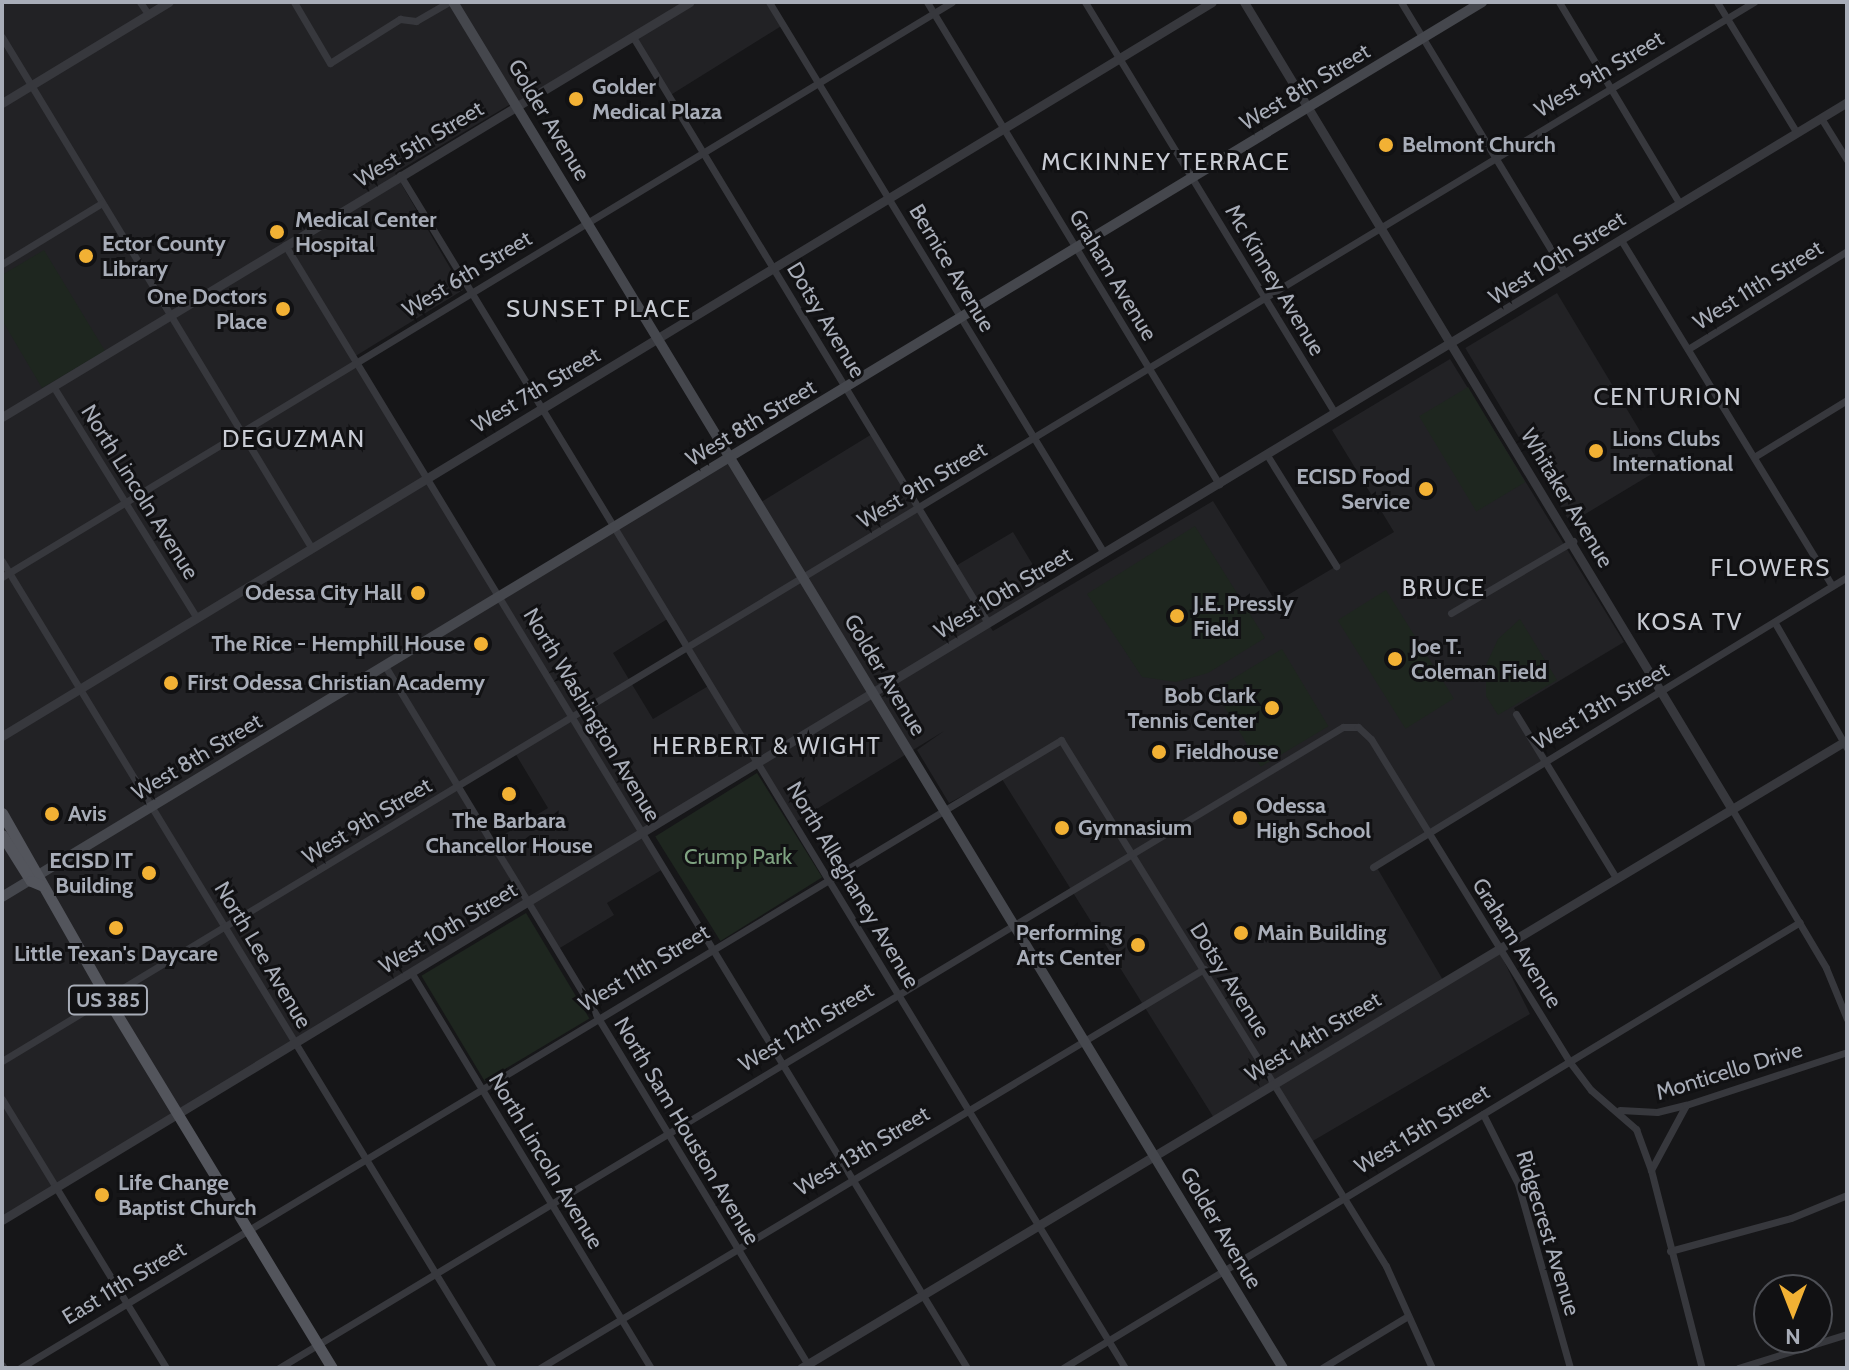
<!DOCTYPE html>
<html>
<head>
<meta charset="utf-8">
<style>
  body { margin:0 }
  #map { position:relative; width:1849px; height:1370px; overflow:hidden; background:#161618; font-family:Cabin,sans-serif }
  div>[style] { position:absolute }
  .built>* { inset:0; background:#222225; transform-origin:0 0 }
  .green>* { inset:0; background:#1e261f; transform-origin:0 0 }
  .minor>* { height:7px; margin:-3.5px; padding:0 3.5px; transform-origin:3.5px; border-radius:3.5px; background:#37383d }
  .tertiary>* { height:9px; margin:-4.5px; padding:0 4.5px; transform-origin:4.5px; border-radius:4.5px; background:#37383d }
  .secondary>* { height:10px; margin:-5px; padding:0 5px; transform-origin:5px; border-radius:5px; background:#45474d }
  .primary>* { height:11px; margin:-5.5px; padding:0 5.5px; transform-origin:5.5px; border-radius:5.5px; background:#53555c }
  .dots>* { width:22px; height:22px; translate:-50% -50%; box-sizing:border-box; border:4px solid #111113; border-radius:50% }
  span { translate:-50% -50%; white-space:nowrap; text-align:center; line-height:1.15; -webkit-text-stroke:6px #111113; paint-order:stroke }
  .shield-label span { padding:2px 6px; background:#111113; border:2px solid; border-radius:6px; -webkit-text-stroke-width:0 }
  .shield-label { font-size:20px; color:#a8adb8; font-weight:700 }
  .street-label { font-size:22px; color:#a8adb8 }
  .poi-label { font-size:22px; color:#a8adb8; font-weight:700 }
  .left { translate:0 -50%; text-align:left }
  .right { translate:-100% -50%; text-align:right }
  .park-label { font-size:22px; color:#7fa381 }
  .neighbourhood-label { font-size:24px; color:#c9ccd4; letter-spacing:2px }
  .frame { position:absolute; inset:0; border:4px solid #a8adb8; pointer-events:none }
  .north { position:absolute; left:1753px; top:1274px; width:80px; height:80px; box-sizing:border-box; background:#111113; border:2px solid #4d4f55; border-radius:50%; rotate:180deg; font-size:22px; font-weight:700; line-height:32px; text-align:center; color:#a8adb8 }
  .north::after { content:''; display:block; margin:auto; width:28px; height:36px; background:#f2b134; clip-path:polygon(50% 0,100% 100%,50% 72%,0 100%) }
</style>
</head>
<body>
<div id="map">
  <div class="built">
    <i style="clip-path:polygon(evenodd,2px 2px,449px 2px,511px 104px,395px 173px,463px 290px,354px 357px,499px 596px,729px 457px,758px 504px,872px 434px,954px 567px,1013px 532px,1047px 588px,988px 624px,993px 631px,1213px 501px,1276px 602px,1394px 532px,1332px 430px,1450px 359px,1624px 642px,1514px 708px,1544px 761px,1376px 866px,1443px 980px,1497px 947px,1530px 1014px,1311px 1142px,1273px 1083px,1214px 1118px,1000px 776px,949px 803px,917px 750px,944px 731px,794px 823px,757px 763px,641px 832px,663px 869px,607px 903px,614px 915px,555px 951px,526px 903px,2px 1220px,2px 2px,669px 618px,710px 685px,653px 719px,613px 653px,669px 618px,2px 2px,515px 753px,548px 808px,490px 843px,457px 788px,515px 753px)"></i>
    <i style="clip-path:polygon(453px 2px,769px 2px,783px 25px,669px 96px,632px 37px,518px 106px)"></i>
    <i style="left:1557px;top:293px;width:204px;height:107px;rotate:59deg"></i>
  </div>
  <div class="green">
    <i style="clip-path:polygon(44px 250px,105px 351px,42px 388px,2px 320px,2px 275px)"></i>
    <i style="left:1468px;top:387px;width:111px;height:57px;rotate:59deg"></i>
    <i style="clip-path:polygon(1195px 526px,1265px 638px,1208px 673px,1176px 682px,1142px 677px,1087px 594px)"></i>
    <i style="left:1386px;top:590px;width:128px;height:57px;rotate:58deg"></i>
    <i style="clip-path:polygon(1520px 619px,1557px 680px,1498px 715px,1486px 696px,1486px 665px,1498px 639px)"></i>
    <i style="left:1282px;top:649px;width:90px;height:79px;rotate:59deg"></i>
    <i style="left:757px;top:773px;width:123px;height:120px;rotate:58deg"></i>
    <i style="left:526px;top:913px;width:123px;height:122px;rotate:59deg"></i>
  </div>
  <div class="minor">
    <i style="left:140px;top:2px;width:14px;rotate:56deg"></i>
    <i style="left:294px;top:2px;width:71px;rotate:59.5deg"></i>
    <i style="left:330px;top:63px;width:83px;rotate:-32.2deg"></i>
    <i style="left:400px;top:19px;width:16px;rotate:7deg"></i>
    <i style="left:416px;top:21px;width:38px;rotate:-30deg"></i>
    <i style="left:769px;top:2px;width:645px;rotate:58.7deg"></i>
    <i style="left:927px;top:2px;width:564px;rotate:58.79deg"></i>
    <i style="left:1085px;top:2px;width:481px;rotate:58.7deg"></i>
    <i style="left:1401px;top:2px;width:317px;rotate:58.8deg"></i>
    <i style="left:1559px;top:2px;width:235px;rotate:59.1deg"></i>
    <i style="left:1717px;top:2px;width:153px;rotate:58.6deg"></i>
    <i style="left:2px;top:37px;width:596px;rotate:58.79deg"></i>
    <i style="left:633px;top:37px;width:685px;rotate:58.79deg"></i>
    <i style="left:1821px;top:118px;width:49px;rotate:58.2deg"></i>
    <i style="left:400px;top:175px;width:1396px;rotate:58.71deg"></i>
    <i style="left:1621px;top:240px;width:405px;rotate:58.6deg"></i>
    <i style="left:285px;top:245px;width:1314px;rotate:58.73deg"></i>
    <i style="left:2px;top:264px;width:117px;rotate:-31.4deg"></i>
    <i style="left:1688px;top:349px;width:187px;rotate:-31.6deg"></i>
    <i style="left:53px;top:386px;width:272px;rotate:58.2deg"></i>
    <i style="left:1267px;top:455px;width:131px;rotate:58.1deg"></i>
    <i style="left:1754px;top:457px;width:109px;rotate:-31.5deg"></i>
    <i style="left:2px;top:561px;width:945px;rotate:58.68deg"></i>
    <i style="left:2px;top:577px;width:1110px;rotate:-31.18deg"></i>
    <i style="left:1451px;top:613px;width:142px;rotate:-30.5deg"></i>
    <i style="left:1775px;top:623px;width:144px;rotate:60.1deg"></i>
    <i style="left:385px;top:666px;width:821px;rotate:58.81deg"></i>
    <i style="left:1516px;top:714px;width:190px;rotate:58.6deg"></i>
    <i style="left:1730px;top:806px;width:188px;rotate:59.3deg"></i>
    <i style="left:1826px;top:968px;width:55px;rotate:67.6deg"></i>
    <i style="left:1373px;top:867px;width:556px;rotate:-31.46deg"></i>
    <i style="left:411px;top:972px;width:463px;rotate:58.8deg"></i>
    <i style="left:2px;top:1061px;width:2047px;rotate:-31.15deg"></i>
    <i style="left:2px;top:1099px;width:315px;rotate:58.6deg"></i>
    <i style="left:1686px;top:1105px;width:74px;rotate:118.3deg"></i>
    <i style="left:1651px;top:1170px;width:204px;rotate:75.6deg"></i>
    <i style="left:1620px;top:1110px;width:37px;rotate:3deg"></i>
    <i style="left:1657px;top:1112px;width:30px;rotate:-14deg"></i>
    <i style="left:1686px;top:1105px;width:169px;rotate:-18.2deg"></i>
    <i style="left:1483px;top:1114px;width:78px;rotate:63.4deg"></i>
    <i style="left:1518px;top:1184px;width:191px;rotate:74.2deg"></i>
    <i style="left:1670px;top:1251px;width:125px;rotate:-15.3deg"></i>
    <i style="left:1791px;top:1218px;width:61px;rotate:-22.3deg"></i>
    <i style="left:2px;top:1365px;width:4px;rotate:56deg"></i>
    <i style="left:20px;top:1368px;width:1216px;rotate:-31.1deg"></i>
    <i style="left:1061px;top:740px;width:618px;rotate:58.29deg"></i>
    <i style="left:1386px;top:1266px;width:112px;rotate:65.7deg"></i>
    <i style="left:279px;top:1368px;width:1242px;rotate:-31.07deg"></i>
    <i style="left:1343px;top:727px;width:15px"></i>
    <i style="left:1358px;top:727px;width:18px;rotate:43deg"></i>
    <i style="left:1371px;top:739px;width:378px;rotate:58.4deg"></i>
    <i style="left:1569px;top:1061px;width:36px;rotate:53deg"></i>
    <i style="left:1591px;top:1090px;width:60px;rotate:40.9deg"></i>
    <i style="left:1636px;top:1129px;width:44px;rotate:69.9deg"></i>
    <i style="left:540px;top:1368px;width:775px;rotate:-31deg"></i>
    <i style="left:1063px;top:1368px;width:861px;rotate:-31.18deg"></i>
    <i style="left:1322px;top:1368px;width:100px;rotate:-31.2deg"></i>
    <i style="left:1738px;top:1368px;width:114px;rotate:-17.3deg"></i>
  </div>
  <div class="tertiary">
    <i style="left:1244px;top:2px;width:939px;rotate:58.85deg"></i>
    <i style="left:2px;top:103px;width:195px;rotate:-31.2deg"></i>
    <i style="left:2px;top:417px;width:803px;rotate:-31.1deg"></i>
    <i style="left:2px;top:736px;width:1415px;rotate:-31.24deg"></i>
    <i style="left:2px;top:1220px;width:2157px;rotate:-31.21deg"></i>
    <i style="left:801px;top:1368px;width:1220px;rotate:-30.98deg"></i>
  </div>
  <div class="secondary">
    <i style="left:453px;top:2px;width:1598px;rotate:58.72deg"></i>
    <i style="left:2px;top:897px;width:1730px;rotate:-31.16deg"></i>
  </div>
  <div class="primary">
    <i style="left:2px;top:813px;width:213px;rotate:60.4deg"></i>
    <i style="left:107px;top:998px;width:433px;rotate:58.7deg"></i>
    <i style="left:2px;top:835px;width:54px;rotate:57.8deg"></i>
    <i style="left:31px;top:881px;width:11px;rotate:22deg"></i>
  </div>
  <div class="dots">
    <i style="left:576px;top:99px;background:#f2b134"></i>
    <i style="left:1386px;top:145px;background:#f2b134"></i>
    <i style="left:277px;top:232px;background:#f2b134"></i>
    <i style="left:86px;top:256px;background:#f2b134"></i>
    <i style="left:283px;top:309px;background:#f2b134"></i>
    <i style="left:1596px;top:451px;background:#f2b134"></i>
    <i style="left:1426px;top:489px;background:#f2b134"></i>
    <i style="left:418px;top:593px;background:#f2b134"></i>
    <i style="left:1177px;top:616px;background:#f2b134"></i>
    <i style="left:481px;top:644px;background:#f2b134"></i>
    <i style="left:1395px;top:659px;background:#f2b134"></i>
    <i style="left:171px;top:683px;background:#f2b134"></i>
    <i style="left:1272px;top:708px;background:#f2b134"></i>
    <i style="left:1159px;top:752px;background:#f2b134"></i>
    <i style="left:509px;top:794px;background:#f2b134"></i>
    <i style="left:52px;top:814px;background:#f2b134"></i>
    <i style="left:1240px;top:818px;background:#f2b134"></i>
    <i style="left:1062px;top:828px;background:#f2b134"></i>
    <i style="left:149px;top:873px;background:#f2b134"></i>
    <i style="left:116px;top:928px;background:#f2b134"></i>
    <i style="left:1241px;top:933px;background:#f2b134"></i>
    <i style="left:1138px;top:945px;background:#f2b134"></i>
    <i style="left:102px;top:1195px;background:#f2b134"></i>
  </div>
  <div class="shield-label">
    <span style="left:108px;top:1000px">US 385</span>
  </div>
  <div class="street-label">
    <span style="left:1599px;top:74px;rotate:-31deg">West 9th Street</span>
    <span style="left:1305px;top:87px;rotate:-31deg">West 8th Street</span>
    <span style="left:549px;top:120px;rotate:59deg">Golder Avenue</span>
    <span style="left:419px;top:144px;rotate:-31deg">West 5th Street</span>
    <span style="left:1557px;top:258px;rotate:-32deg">West 10th Street</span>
    <span style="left:952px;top:268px;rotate:59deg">Bernice Avenue</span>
    <span style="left:467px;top:274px;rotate:-31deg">West 6th Street</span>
    <span style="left:1113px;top:275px;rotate:59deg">Graham Avenue</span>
    <span style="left:1275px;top:280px;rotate:59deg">Mc Kinney Avenue</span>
    <span style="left:1758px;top:285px;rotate:-32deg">West 11th Street</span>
    <span style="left:826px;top:320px;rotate:59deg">Dotsy Avenue</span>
    <span style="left:536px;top:390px;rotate:-31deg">West 7th Street</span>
    <span style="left:751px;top:423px;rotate:-31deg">West 8th Street</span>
    <span style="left:922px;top:485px;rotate:-31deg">West 9th Street</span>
    <span style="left:140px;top:492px;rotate:58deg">North Lincoln Avenue</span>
    <span style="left:1567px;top:498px;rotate:59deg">Whitaker Avenue</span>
    <span style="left:1003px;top:593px;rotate:-31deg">West 10th Street</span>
    <span style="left:885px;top:675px;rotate:59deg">Golder Avenue</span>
    <span style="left:1601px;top:706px;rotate:-30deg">West 13th Street</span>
    <span style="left:592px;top:715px;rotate:59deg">North Washington Avenue</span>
    <span style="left:197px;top:757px;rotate:-31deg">West 8th Street</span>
    <span style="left:367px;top:821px;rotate:-31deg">West 9th Street</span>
    <span style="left:853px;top:885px;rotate:59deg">North Alleghaney Avenue</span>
    <span style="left:448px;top:928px;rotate:-31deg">West 10th Street</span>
    <span style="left:1517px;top:943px;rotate:58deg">Graham Avenue</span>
    <span style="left:263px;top:955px;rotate:59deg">North Lee Avenue</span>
    <span style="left:644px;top:968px;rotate:-31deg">West 11th Street</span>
    <span style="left:1230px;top:980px;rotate:58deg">Dotsy Avenue</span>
    <span style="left:806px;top:1027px;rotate:-31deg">West 12th Street</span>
    <span style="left:1313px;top:1037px;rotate:-31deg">West 14th Street</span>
    <span style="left:1729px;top:1071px;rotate:-17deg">Monticello Drive</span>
    <span style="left:1422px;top:1129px;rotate:-31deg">West 15th Street</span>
    <span style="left:687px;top:1131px;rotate:59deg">North Sam Houston Avenue</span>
    <span style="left:862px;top:1151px;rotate:-31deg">West 13th Street</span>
    <span style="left:546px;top:1161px;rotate:59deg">North Lincoln Avenue</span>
    <span style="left:1221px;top:1228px;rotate:59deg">Golder Avenue</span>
    <span style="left:1548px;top:1233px;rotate:73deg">Ridgecrest Avenue</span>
    <span style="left:124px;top:1283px;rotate:-31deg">East 11th Street</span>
  </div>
  <div class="poi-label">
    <span class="left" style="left:592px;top:99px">Golder<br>Medical Plaza</span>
    <span class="left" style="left:1402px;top:145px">Belmont Church</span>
    <span class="left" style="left:295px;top:232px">Medical Center<br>Hospital</span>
    <span class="left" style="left:102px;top:256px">Ector County<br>Library</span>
    <span class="right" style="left:267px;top:309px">One Doctors<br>Place</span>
    <span class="left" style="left:1612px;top:451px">Lions Clubs<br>International</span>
    <span class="right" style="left:1410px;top:489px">ECISD Food<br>Service</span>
    <span class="right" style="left:402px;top:593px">Odessa City Hall</span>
    <span class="left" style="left:1193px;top:616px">J.E. Pressly<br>Field</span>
    <span class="right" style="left:465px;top:644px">The Rice - Hemphill House</span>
    <span class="left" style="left:1411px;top:659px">Joe T.<br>Coleman Field</span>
    <span class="left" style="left:187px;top:683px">First Odessa Christian Academy</span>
    <span class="right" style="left:1256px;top:708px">Bob Clark<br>Tennis Center</span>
    <span class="left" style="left:1175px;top:752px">Fieldhouse</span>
    <span class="left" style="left:1256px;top:818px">Odessa<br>High School</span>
    <span class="left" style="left:68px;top:814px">Avis</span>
    <span style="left:509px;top:833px">The Barbara<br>Chancellor House</span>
    <span class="left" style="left:1078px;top:828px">Gymnasium</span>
    <span class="right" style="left:133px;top:873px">ECISD IT<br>Building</span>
    <span class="right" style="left:1122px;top:945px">Performing<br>Arts Center</span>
    <span class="left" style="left:1257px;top:933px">Main Building</span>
    <span style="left:116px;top:954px">Little Texan's Daycare</span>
    <span class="left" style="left:118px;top:1195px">Life Change<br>Baptist Church</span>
  </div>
  <div class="park-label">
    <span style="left:738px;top:857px">Crump Park</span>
  </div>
  <div class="neighbourhood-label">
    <span style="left:1166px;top:162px">MCKINNEY TERRACE</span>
    <span style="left:599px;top:309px">SUNSET PLACE</span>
    <span style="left:1668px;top:397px">CENTURION</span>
    <span style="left:294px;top:439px">DEGUZMAN</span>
    <span style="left:1771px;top:568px">FLOWERS</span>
    <span style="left:1444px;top:588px">BRUCE</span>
    <span style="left:1690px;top:622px">KOSA TV</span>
    <span style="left:767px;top:746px">HERBERT &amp; WIGHT</span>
  </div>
  <div class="frame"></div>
  <div class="north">N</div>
</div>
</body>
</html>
